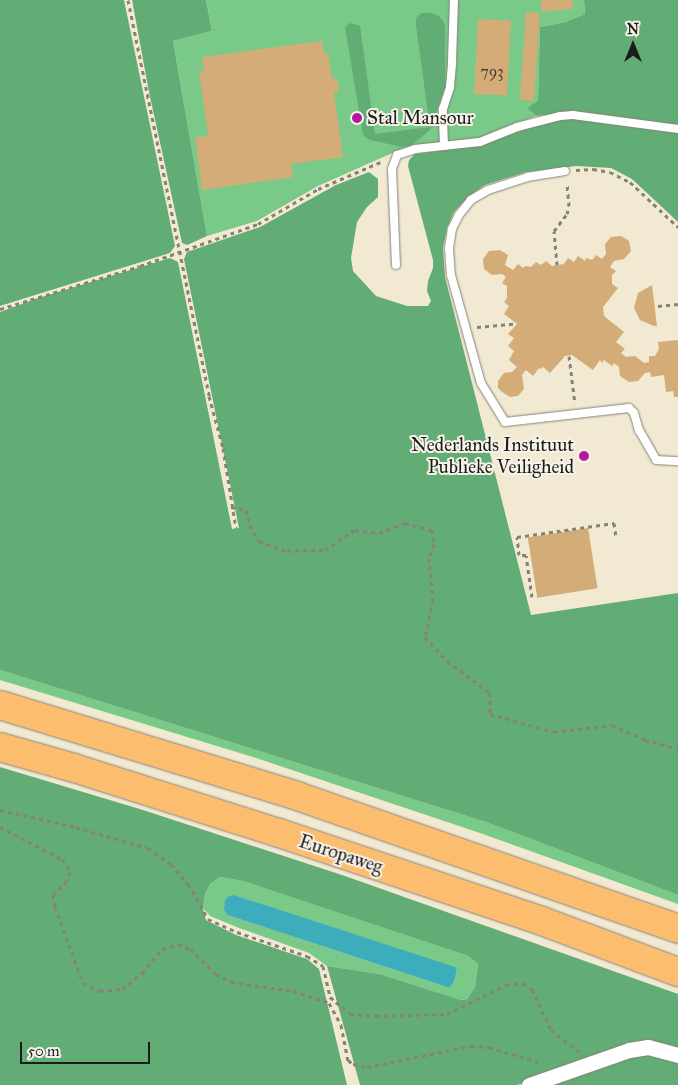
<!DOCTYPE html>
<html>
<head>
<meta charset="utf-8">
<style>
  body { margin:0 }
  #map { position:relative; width:678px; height:1085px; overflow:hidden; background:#f1e9d2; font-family:"IM FELL Great Primer",serif }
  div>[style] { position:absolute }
  .green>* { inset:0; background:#79c989 }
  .forest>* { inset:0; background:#62ad75 }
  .water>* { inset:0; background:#3eadbb }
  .building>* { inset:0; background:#d4ac77; transform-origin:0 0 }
  .path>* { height:3px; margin-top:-1.5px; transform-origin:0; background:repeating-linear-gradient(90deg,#868277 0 4px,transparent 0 8px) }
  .roads { filter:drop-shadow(0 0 1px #868277) drop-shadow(0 0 1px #868277) }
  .service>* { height:8px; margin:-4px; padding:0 4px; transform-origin:4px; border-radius:4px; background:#fff }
  .minor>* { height:15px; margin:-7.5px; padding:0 7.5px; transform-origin:7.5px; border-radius:7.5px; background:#fff }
  .motorway>* { height:28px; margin:-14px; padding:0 14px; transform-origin:14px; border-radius:14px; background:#fcbd6e }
  .dots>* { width:14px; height:14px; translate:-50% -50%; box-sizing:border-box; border:2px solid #f7f3e8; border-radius:50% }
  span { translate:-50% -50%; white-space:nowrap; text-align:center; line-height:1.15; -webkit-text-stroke:4px #f7f3e8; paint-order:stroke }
  .number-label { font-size:16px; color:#4a4033 }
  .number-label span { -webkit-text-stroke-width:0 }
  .poi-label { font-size:19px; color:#1c1c1c }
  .left { translate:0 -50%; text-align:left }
  .right { translate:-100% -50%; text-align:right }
  .street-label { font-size:19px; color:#1c1c1c }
  .north { position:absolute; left:608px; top:20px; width:50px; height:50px; -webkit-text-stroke:4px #f7f3e8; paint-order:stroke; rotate:0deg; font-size:14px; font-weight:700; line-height:20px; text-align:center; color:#1c1c1c }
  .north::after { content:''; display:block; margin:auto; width:18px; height:22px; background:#1c1c1c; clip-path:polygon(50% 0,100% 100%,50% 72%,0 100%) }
  .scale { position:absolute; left:20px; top:1042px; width:130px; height:22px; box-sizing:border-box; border:2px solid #1c1c1c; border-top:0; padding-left:6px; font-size:15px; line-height:18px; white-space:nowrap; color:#1c1c1c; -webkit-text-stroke:4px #f7f3e8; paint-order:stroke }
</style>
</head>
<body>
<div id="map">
  <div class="green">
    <i style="clip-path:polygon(206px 0,584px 0,585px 14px,565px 22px,540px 27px,538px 101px,531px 112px,536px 116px,480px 138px,414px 145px,397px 151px,318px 186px,257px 221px,207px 236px,173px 41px,212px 31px)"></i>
    <i style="clip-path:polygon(0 670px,486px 822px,678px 895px,678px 904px,483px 834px,253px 757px,0 680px)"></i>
    <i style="clip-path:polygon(evenodd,220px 877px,243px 881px,468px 956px,478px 964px,475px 987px,467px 999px,461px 1000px,380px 974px,327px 966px,309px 953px,239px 928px,210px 916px,203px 908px,205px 894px,210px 884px,220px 877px,234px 895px,457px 970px,454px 982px,450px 987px,447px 987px,227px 915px,224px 910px,234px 895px)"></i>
  </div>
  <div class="forest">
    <i style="clip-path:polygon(0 0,124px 0,175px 246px,170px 253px,0 306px)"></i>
    <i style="clip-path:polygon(132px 0,206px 0,212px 31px,173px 41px,207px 236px,187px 245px,182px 243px,149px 92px)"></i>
    <i style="clip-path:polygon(584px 0,678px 0,678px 125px,572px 112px,536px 116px,528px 109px,530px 106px,538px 101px,540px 27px,565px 22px,585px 14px)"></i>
    <i style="clip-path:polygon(421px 13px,430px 13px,439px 16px,445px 24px,445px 87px,430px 130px,412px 145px,402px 147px,370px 140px,363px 135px,345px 27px,350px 23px,360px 26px,375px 134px,430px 127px,416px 26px,416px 18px)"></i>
    <i style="clip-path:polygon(573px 118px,678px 132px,678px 222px,632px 179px,611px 168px,577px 166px,526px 172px,485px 185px,469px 196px,454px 212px,447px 228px,443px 248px,445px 277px,531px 615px,678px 593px,678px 895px,486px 822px,0 670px,0 312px,35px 299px,170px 258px,178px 262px,232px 529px,239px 528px,184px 259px,187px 252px,260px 227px,336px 185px,369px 172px,378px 179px,378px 197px,367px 207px,357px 222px,351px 258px,353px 271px,376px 296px,407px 306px,428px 306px,431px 301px,427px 291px,428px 281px,433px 268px,433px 260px,408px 166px,409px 160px,415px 154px,483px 145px,549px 120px)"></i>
    <i style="clip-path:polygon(0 767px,143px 810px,345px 876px,678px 994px,678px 1051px,628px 1047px,517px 1085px,360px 1085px,327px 966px,380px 974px,461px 1000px,467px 999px,475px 987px,478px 964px,468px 956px,243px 881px,220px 877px,210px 884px,205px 894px,203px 908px,206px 920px,236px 935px,307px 959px,319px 969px,347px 1085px,0 1085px)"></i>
    <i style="clip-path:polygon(649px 1052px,678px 1060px,678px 1085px,542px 1085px)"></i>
  </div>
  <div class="water">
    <i style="clip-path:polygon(234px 895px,455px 967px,457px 970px,454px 982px,450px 987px,447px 987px,227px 915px,224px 910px,225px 900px,229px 896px)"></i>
  </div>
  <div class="building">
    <i style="clip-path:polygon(541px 0,572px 0,573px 9px,542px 12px)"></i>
    <i style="left:526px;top:12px;width:14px;height:88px;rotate:4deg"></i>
    <i style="left:478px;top:19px;width:33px;height:75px;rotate:3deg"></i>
    <i style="clip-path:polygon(322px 41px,324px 54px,328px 53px,332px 79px,337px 78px,339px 92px,334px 93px,343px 157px,291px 164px,293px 177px,202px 190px,195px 137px,208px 136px,199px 71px,204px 71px,202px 57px)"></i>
    <i style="clip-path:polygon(621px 236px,629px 241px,631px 251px,624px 259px,614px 261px,610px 267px,616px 271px,612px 275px,612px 284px,618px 288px,603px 307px,604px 316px,624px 332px,616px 342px,625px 349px,621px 353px,626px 357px,635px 356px,644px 363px,649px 362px,649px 356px,655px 356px,659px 349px,658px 342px,678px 340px,678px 397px,674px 397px,673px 391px,666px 392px,664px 375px,651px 377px,650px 372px,645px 373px,638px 381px,629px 382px,620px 376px,619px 367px,614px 363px,612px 366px,604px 360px,602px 363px,600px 360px,593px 370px,572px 355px,565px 356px,550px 373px,543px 367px,541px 369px,539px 368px,533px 376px,526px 370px,522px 375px,524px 389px,518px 396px,510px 397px,502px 392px,498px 388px,498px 381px,504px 373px,512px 372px,517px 367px,509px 360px,514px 351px,508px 346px,514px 338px,508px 334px,517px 324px,504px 314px,509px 306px,504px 302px,507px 298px,507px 286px,502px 283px,506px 277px,502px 274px,492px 275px,484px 269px,483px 259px,489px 251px,500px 250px,508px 255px,505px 265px,513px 270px,518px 264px,523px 268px,525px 266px,531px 267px,536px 262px,541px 265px,546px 261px,552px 266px,564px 264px,568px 258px,574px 262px,578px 256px,585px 261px,586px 258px,592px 260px,596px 255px,602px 259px,606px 254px,605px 244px,611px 237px)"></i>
    <i style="clip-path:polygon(652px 285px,657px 326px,654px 326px,640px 320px,634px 308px,638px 293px)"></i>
    <i style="left:588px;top:528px;width:61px;height:61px;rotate:81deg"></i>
  </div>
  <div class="path">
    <i style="left:128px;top:0;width:404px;rotate:78.4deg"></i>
    <i style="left:209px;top:396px;width:54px;rotate:74.9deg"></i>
    <i style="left:223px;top:448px;width:81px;rotate:80.8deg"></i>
    <i style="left:576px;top:170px;width:17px;rotate:-3deg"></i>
    <i style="left:593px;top:169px;width:17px;rotate:10deg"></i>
    <i style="left:610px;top:172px;width:22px;rotate:27deg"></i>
    <i style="left:630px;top:182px;width:66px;rotate:43.2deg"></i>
    <i style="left:557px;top:265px;width:34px;rotate:-95deg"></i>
    <i style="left:554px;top:231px;width:21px;rotate:-53deg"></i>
    <i style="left:567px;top:214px;width:8px;rotate:-76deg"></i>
    <i style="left:569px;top:206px;width:23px;rotate:-95deg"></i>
    <i style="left:658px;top:306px;width:20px;rotate:-6deg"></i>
    <i style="left:0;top:309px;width:146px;rotate:-17.1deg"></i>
    <i style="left:140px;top:266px;width:125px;rotate:-19.6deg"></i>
    <i style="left:258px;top:224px;width:69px;rotate:-30.3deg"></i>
    <i style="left:318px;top:189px;width:71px;rotate:-23.3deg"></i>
    <i style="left:477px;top:327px;width:37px;rotate:-5deg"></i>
    <i style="left:569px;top:356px;width:48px;rotate:82.9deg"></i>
    <i style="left:231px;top:507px;width:15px;rotate:11deg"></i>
    <i style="left:246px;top:510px;width:16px;rotate:75deg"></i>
    <i style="left:250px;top:525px;width:18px;rotate:61deg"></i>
    <i style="left:259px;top:541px;width:30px;rotate:20deg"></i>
    <i style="left:287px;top:551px;width:38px;rotate:-2deg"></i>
    <i style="left:325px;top:550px;width:36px;rotate:-34deg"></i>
    <i style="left:355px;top:530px;width:24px;rotate:7deg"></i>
    <i style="left:379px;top:533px;width:28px;rotate:-21deg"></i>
    <i style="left:405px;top:523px;width:28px;rotate:15deg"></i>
    <i style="left:432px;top:530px;width:14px;rotate:82deg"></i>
    <i style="left:434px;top:544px;width:15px;rotate:110deg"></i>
    <i style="left:429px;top:558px;width:42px;rotate:84.6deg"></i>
    <i style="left:433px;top:600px;width:38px;rotate:102deg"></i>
    <i style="left:425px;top:637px;width:33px;rotate:47deg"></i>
    <i style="left:447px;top:661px;width:54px;rotate:36.7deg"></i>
    <i style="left:490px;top:693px;width:21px;rotate:90deg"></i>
    <i style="left:490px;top:714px;width:66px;rotate:15.7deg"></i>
    <i style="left:554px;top:732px;width:58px;rotate:-6.9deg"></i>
    <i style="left:612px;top:725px;width:36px;rotate:24deg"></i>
    <i style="left:645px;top:740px;width:34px;rotate:15deg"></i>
    <i style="left:532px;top:597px;width:42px;rotate:-98.1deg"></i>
    <i style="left:526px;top:555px;width:7px;rotate:180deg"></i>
    <i style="left:519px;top:555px;width:18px;rotate:-96deg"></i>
    <i style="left:517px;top:537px;width:98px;rotate:-8.2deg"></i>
    <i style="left:614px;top:523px;width:14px;rotate:82deg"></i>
    <i style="left:0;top:810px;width:78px;rotate:12.6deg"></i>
    <i style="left:76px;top:827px;width:75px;rotate:16.3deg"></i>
    <i style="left:148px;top:848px;width:28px;rotate:35deg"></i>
    <i style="left:171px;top:864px;width:26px;rotate:50deg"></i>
    <i style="left:188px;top:884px;width:40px;rotate:60.3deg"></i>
    <i style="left:208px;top:919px;width:32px;rotate:24deg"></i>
    <i style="left:237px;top:932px;width:74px;rotate:18.9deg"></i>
    <i style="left:307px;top:956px;width:19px;rotate:32deg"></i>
    <i style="left:323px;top:966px;width:32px;rotate:77deg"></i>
    <i style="left:330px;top:997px;width:26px;rotate:40deg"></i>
    <i style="left:350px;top:1014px;width:26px;rotate:4deg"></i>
    <i style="left:376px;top:1016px;width:71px;rotate:-1.6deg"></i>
    <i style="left:447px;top:1014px;width:66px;rotate:-26.2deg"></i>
    <i style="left:506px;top:985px;width:17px;rotate:-7deg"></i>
    <i style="left:523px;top:983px;width:11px;rotate:34deg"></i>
    <i style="left:532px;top:989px;width:45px;rotate:65.1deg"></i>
    <i style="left:551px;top:1030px;width:36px;rotate:38deg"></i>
    <i style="left:0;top:827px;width:70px;rotate:27.3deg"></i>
    <i style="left:62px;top:859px;width:8px;rotate:50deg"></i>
    <i style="left:67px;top:865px;width:8px;rotate:67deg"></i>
    <i style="left:70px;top:872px;width:9px;rotate:108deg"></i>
    <i style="left:67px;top:881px;width:20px;rotate:135deg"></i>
    <i style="left:53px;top:895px;width:12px;rotate:81deg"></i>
    <i style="left:55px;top:907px;width:81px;rotate:69.8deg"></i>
    <i style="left:83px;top:983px;width:19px;rotate:25deg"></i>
    <i style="left:100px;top:991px;width:22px;rotate:-5deg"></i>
    <i style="left:122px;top:989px;width:26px;rotate:-39deg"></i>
    <i style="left:142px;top:973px;width:31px;rotate:-50deg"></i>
    <i style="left:162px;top:949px;width:17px;rotate:-17deg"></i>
    <i style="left:178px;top:944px;width:13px;rotate:23deg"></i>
    <i style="left:190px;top:949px;width:36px;rotate:44deg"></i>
    <i style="left:216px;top:974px;width:17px;rotate:28deg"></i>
    <i style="left:231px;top:982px;width:63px;rotate:8.3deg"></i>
    <i style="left:293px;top:991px;width:38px;rotate:18deg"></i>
    <i style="left:329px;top:1003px;width:25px;rotate:61deg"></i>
    <i style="left:341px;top:1025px;width:36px;rotate:79deg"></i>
    <i style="left:348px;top:1060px;width:6px;rotate:39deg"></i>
    <i style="left:353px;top:1064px;width:14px;rotate:12deg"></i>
    <i style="left:367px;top:1067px;width:106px;rotate:-11.4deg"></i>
    <i style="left:471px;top:1046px;width:18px;rotate:3deg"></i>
    <i style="left:489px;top:1047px;width:54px;rotate:17.1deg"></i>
  </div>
  <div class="roads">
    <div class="service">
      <i style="left:444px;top:146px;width:37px;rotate:-92deg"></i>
      <i style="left:443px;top:109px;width:23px;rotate:-72deg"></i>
      <i style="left:450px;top:87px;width:25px;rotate:-85deg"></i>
      <i style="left:452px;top:62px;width:62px;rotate:-88.2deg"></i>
      <i style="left:565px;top:171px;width:37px;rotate:171deg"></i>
      <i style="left:528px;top:177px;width:42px;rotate:162deg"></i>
      <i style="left:488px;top:190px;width:20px;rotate:150deg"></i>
      <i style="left:471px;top:200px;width:19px;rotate:129deg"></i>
      <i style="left:459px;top:215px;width:16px;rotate:117deg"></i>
      <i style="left:452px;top:229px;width:19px;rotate:99deg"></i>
      <i style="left:449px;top:248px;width:27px;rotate:86deg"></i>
      <i style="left:451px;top:275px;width:112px;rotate:74.5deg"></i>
      <i style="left:481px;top:383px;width:46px;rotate:58.4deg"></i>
      <i style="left:505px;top:422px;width:125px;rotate:-6.4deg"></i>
      <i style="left:629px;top:408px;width:7px;rotate:45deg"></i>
      <i style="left:634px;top:413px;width:18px;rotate:74deg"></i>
      <i style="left:639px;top:430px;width:34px;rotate:60deg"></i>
      <i style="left:656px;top:460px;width:22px;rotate:3deg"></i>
      <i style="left:396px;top:265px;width:96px;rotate:-92.4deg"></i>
      <i style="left:392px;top:169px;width:15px;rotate:-70deg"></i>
      <i style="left:397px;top:155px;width:19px;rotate:-18deg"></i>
      <i style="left:415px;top:149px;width:65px;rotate:-6.1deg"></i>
      <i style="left:480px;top:142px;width:40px;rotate:-22deg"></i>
      <i style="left:517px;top:127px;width:44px;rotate:-14.3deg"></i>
      <i style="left:560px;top:116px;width:13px;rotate:-4deg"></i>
      <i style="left:573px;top:115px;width:106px;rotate:7.6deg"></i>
    </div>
    <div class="minor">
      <i style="left:529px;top:1085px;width:106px;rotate:-19.3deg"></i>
      <i style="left:629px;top:1050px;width:19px;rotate:-9deg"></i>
      <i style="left:648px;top:1047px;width:31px;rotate:15deg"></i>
    </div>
    <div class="motorway">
      <i style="left:0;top:705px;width:311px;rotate:17deg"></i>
      <i style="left:297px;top:796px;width:404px;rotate:19.2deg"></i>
      <i style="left:0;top:747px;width:77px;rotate:15.8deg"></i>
      <i style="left:74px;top:768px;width:215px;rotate:17.6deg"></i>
      <i style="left:279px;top:833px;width:277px;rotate:18.5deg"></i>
      <i style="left:542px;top:921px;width:145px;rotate:20.6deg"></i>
    </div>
  </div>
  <div class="dots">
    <i style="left:357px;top:118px;background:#b5179e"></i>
    <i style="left:584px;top:456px;background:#b5179e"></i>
  </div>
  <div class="number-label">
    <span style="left:492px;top:72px">793</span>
  </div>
  <div class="poi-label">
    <span class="left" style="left:367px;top:118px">Stal Mansour</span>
    <span class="right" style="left:574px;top:456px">Nederlands Instituut<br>Publieke Veiligheid</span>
  </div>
  <div class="street-label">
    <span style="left:341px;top:854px;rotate:18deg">Europaweg</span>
  </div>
  <div class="north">N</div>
  <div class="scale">50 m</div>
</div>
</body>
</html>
